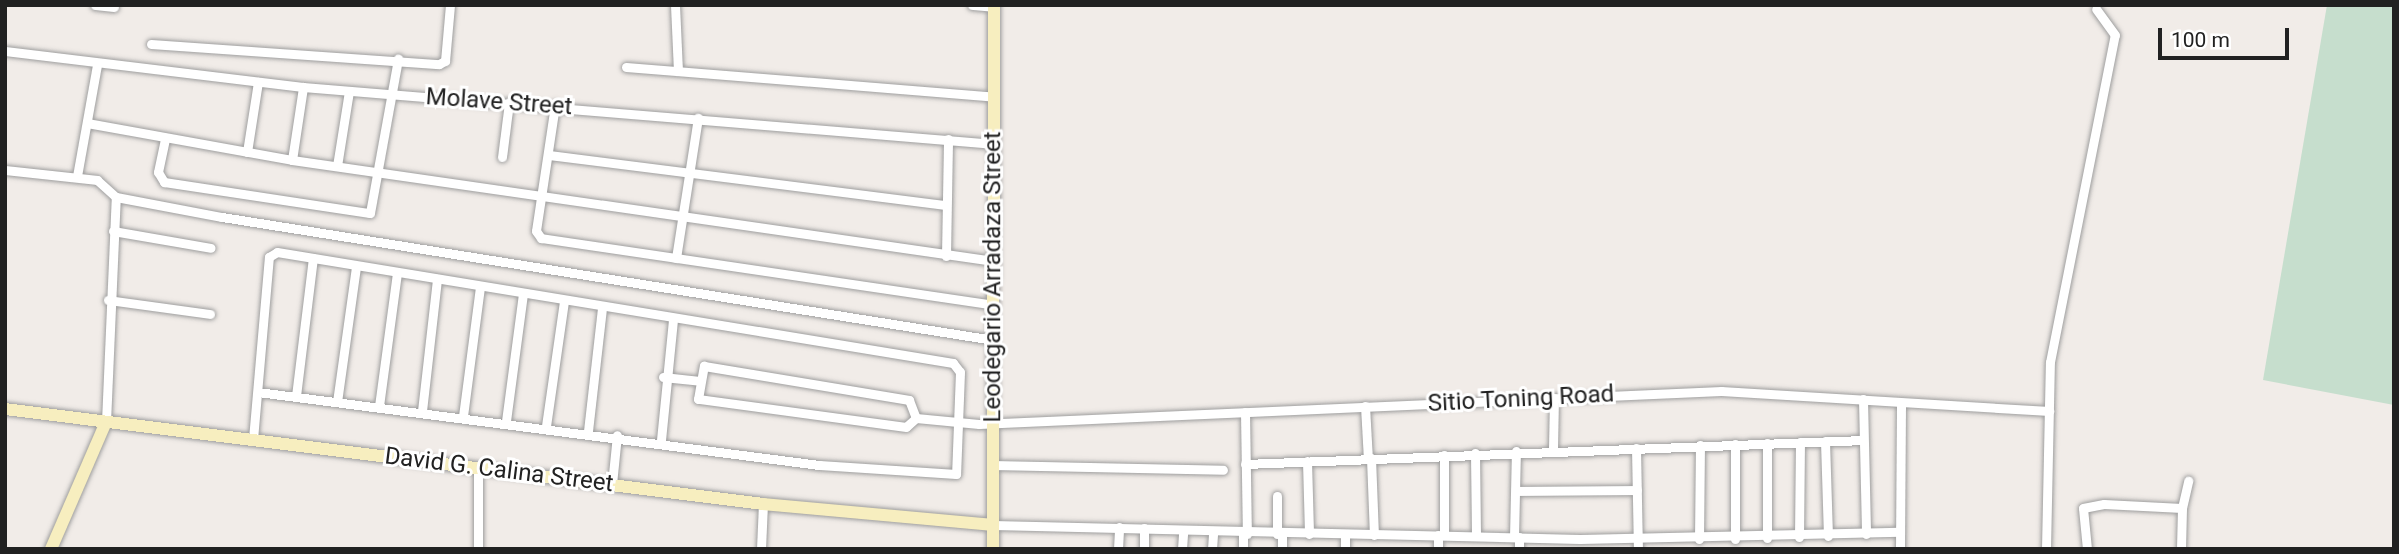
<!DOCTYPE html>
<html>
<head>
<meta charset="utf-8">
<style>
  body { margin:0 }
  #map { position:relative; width:2399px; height:554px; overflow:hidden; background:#f1ece8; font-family:Roboto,sans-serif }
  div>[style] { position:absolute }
  .wetland>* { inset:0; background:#c6decd }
  .roads { filter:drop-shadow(0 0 2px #9e9e9e) drop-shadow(0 0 2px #9e9e9e) }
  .street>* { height:9px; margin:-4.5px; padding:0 4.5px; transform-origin:4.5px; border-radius:4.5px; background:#fff }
  .secondary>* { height:12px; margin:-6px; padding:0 6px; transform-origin:6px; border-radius:6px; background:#f7eebf }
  span { translate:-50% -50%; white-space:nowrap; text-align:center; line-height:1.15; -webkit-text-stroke:6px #fff; paint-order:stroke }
  .street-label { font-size:24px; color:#212121 }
  .frame { position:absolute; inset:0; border:7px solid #212121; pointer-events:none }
  .scale { position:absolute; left:2158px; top:28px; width:131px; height:32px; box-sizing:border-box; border:4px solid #212121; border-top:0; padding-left:9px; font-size:21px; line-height:24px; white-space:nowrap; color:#212121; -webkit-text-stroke:5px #fff; paint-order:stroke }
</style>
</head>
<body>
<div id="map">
  <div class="wetland">
    <i style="clip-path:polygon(2327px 5px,2394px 5px,2394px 405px,2263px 380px)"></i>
  </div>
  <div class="roads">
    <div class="street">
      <i style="left:95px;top:5px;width:19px;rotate:6deg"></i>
      <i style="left:675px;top:5px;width:66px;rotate:87.4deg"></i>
      <i style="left:972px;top:5px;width:22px;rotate:5deg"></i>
      <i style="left:151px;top:44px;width:289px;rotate:4deg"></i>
      <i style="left:439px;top:64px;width:7px;rotate:-27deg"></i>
      <i style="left:445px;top:61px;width:56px;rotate:-84.9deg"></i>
      <i style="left:5px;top:51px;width:300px;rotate:6.9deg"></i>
      <i style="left:303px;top:87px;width:694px;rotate:4.71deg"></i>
      <i style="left:626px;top:67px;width:370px;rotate:4.6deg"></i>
      <i style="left:555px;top:105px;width:127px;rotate:98.6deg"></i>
      <i style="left:536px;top:231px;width:9px;rotate:54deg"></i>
      <i style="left:541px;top:238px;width:457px;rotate:8.4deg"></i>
      <i style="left:87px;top:123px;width:208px;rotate:10.2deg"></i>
      <i style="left:292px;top:160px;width:709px;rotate:8.19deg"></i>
      <i style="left:165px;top:139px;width:34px;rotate:102deg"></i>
      <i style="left:158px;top:172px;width:12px;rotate:59deg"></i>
      <i style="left:164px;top:182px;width:208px;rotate:8.6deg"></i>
      <i style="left:370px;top:213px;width:157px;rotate:-79.7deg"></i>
      <i style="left:247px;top:152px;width:71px;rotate:-81.1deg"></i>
      <i style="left:549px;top:155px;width:400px;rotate:7.2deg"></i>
      <i style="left:502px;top:157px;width:55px;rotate:-82.7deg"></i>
      <i style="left:292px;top:160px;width:74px;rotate:-81.4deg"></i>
      <i style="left:337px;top:166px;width:76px;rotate:-80.9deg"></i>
      <i style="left:5px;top:170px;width:93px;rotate:6.2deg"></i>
      <i style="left:97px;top:180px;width:25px;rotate:42deg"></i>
      <i style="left:116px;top:197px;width:108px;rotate:10.7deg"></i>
      <i style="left:222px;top:217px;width:781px;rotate:9.06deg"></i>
      <i style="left:77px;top:176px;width:113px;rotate:-79.8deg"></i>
      <i style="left:113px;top:231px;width:99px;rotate:9.8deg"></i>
      <i style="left:946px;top:256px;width:117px;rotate:-89deg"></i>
      <i style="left:676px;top:258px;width:142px;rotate:-81.1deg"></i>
      <i style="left:108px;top:300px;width:103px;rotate:7.8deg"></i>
      <i style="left:704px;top:366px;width:208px;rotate:9.4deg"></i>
      <i style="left:909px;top:400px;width:19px;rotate:69deg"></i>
      <i style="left:916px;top:418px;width:13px;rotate:138deg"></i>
      <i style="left:906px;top:427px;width:210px;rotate:-172.3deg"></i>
      <i style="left:698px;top:399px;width:34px;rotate:-80deg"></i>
      <i style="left:663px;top:377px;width:37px;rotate:6deg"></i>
      <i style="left:296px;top:396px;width:139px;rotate:-83deg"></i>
      <i style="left:1863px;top:399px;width:135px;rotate:88.7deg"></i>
      <i style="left:337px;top:402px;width:137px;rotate:-82deg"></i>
      <i style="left:379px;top:406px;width:134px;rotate:-82.3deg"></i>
      <i style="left:1365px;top:406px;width:53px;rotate:86.8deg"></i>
      <i style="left:422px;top:411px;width:133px;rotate:-83.5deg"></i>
      <i style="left:1245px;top:412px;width:122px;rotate:89.1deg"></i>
      <i style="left:463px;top:416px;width:130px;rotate:-82.5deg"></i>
      <i style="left:916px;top:418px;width:63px;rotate:5.4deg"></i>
      <i style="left:979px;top:424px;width:743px;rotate:-2.55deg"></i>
      <i style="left:1721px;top:391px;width:329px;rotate:3.5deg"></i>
      <i style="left:506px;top:421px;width:128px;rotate:-82.4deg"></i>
      <i style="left:106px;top:422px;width:225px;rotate:-87.5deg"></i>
      <i style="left:546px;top:426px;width:126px;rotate:-81.8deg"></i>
      <i style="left:588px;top:431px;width:124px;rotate:-83.5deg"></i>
      <i style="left:253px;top:439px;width:183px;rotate:-85deg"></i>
      <i style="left:269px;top:257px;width:9px;rotate:-32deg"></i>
      <i style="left:277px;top:252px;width:685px;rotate:9.32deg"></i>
      <i style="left:953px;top:363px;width:11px;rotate:52deg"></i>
      <i style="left:960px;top:372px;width:102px;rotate:92.2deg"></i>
      <i style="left:956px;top:474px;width:137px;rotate:-176.2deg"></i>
      <i style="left:819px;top:465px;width:566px;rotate:-172.59deg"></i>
      <i style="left:661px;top:440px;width:122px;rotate:-84.3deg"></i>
      <i style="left:1825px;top:441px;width:95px;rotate:88.2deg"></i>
      <i style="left:1767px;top:443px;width:95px;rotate:90deg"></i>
      <i style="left:1735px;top:444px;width:95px;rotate:90deg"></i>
      <i style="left:1636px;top:448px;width:101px;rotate:88.9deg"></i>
      <i style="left:1553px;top:449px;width:51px;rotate:-88.9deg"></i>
      <i style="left:1475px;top:453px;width:82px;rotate:89.3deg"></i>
      <i style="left:1371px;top:458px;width:77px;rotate:87.8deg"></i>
      <i style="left:1307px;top:461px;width:73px;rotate:88.4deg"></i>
      <i style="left:1245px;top:464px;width:618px;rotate:-2.22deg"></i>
      <i style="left:992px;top:465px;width:231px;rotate:1.2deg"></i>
      <i style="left:478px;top:468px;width:81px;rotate:90deg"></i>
      <i style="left:612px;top:484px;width:49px;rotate:-84.2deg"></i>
      <i style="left:1516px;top:491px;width:121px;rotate:-0.5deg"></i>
      <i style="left:1277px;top:496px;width:38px;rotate:90deg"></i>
      <i style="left:2182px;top:508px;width:28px;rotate:-77deg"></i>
      <i style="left:993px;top:525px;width:587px;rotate:1.37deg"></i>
      <i style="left:1580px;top:539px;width:320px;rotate:-1.3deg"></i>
      <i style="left:1144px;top:528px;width:21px;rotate:90deg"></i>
      <i style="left:1243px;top:534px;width:15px;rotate:90deg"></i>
      <i style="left:1444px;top:535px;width:80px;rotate:-90deg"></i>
      <i style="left:1514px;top:537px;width:86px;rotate:-88.7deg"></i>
      <i style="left:1519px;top:537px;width:12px;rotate:90deg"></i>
      <i style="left:1799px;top:537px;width:95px;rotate:-89.4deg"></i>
      <i style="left:1699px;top:539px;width:94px;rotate:-89.4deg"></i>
      <i style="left:761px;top:549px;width:45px;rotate:-87.5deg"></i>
      <i style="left:1118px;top:549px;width:22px;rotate:-87deg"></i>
      <i style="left:1182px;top:549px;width:16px;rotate:-86deg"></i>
      <i style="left:1212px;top:549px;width:15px;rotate:-86deg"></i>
      <i style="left:1282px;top:549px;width:15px;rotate:-90deg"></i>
      <i style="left:1345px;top:549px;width:15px;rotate:-90deg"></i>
      <i style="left:1438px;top:549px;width:14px;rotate:-90deg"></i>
      <i style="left:1900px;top:549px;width:146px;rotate:-89.6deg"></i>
      <i style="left:2046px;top:549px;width:187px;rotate:-88.8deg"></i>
      <i style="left:2050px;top:362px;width:333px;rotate:-78.8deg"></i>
      <i style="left:2115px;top:35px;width:32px;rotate:-126deg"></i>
      <i style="left:2087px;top:549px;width:41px;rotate:-95.6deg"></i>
      <i style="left:2083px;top:508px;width:21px;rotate:-11deg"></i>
      <i style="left:2104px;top:504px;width:78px;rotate:2.9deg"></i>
      <i style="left:2182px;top:508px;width:41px;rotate:91.4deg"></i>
    </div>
    <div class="secondary">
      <i style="left:5px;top:409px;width:764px;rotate:7.14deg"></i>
      <i style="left:763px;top:504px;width:231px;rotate:5.2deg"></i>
      <i style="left:51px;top:549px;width:138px;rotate:-66.6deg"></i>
      <i style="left:993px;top:549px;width:544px;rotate:-89.89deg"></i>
    </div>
  </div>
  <div class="street-label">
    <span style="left:499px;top:102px;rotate:4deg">Molave Street</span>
    <span style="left:993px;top:277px;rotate:-90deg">Leodegario Arradaza Street</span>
    <span style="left:1521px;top:399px;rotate:-3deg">Sitio Toning Road</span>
    <span style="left:499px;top:470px;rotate:7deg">David G. Calina Street</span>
  </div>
  <div class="frame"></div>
  <div class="scale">100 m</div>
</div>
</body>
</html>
